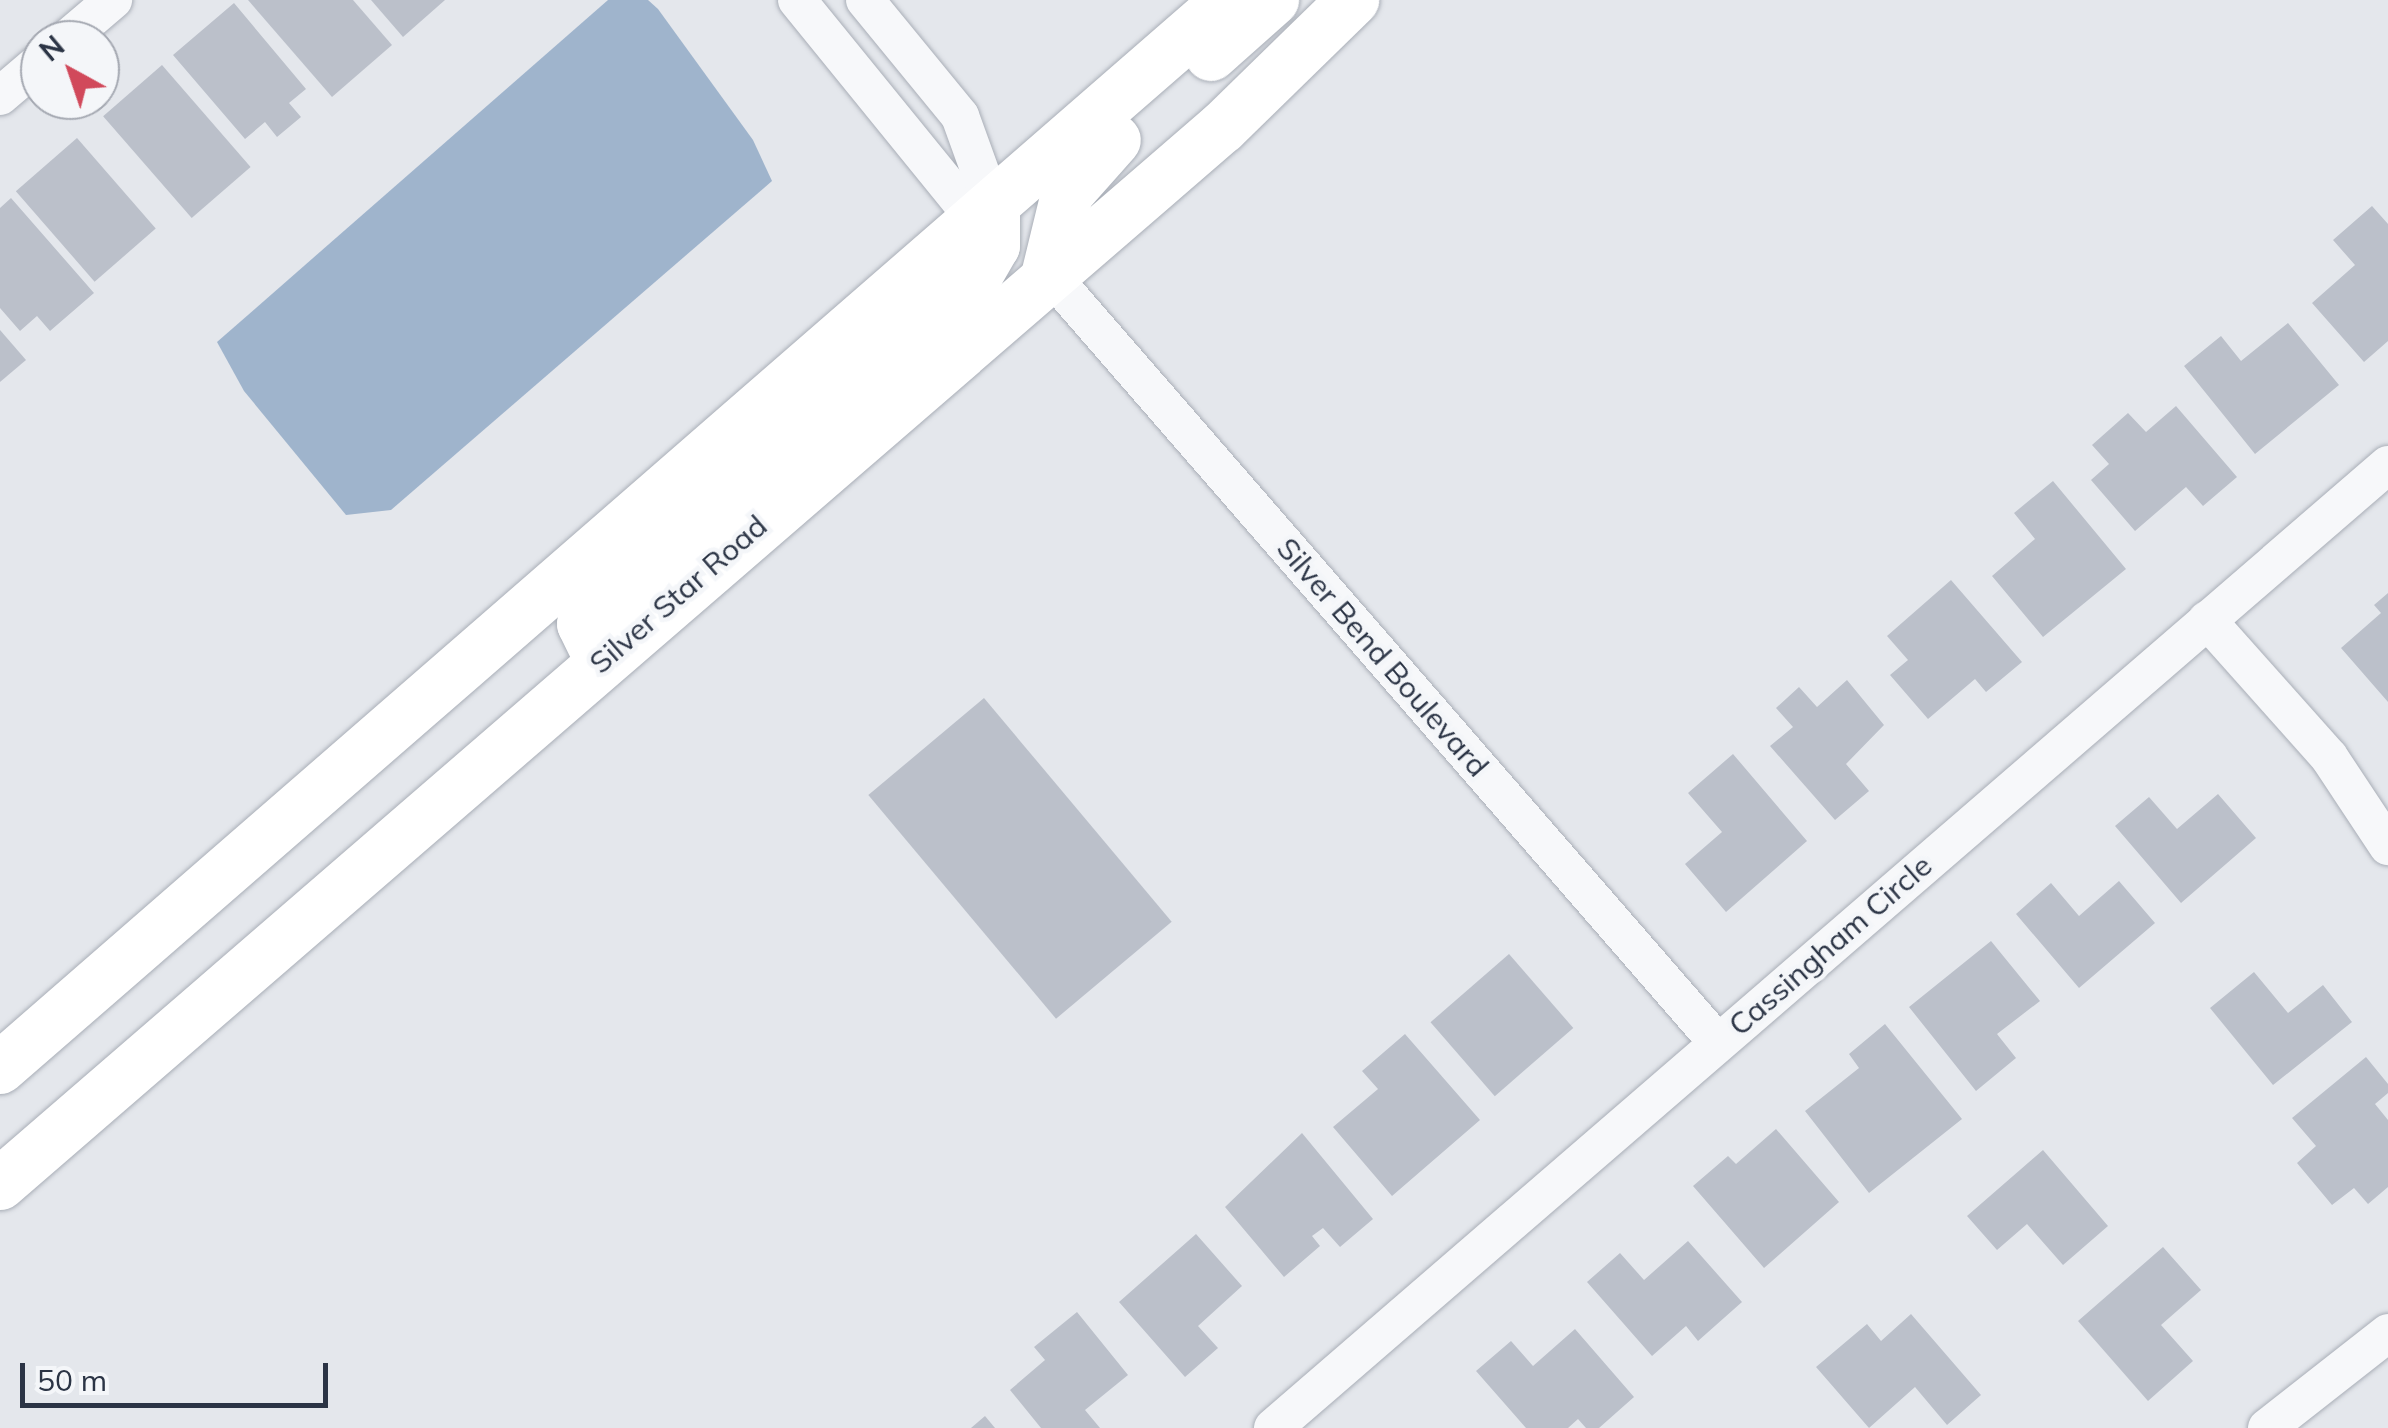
<!DOCTYPE html>
<html>
<head>
<meta charset="utf-8">
<style>
  body { margin:0 }
  #map { position:relative; width:2388px; height:1428px; overflow:hidden; background:#e4e7ec; font-family:Mulish,sans-serif }
  div>[style] { position:absolute }
  .water>* { inset:0; background:#9fb4cc }
  .building>* { inset:0; background:#bbc0ca; transform-origin:0 0 }
  .roads { filter:drop-shadow(0 0 2px #a9aeb7) drop-shadow(0 0 2px #a9aeb7) }
  .street>* { height:38px; margin:-19px; padding:0 19px; transform-origin:19px; border-radius:19px; background:#f7f8fa }
  .secondary>* { height:52px; margin:-26px; padding:0 26px; transform-origin:26px; border-radius:26px; background:#fff }
  span { translate:-50% -50%; white-space:nowrap; text-align:center; line-height:1.15; -webkit-text-stroke:9px #f4f6f9; paint-order:stroke }
  .street-label { font-size:30px; color:#2b3445 }
  .north { position:absolute; left:20px; top:20px; width:100px; height:100px; box-sizing:border-box; background:#f4f6f9; border:2px solid #a4a8b1; border-radius:50%; rotate:320deg; font-size:28px; font-weight:700; line-height:40px; text-align:center; color:#2b3445 }
  .north::after { content:''; display:block; margin:auto; width:35px; height:45px; background:#d1495b; clip-path:polygon(50% 0,100% 100%,50% 72%,0 100%) }
  .scale { position:absolute; left:20px; top:1363px; width:308px; height:45px; box-sizing:border-box; border:5px solid #2b3445; border-top:0; padding-left:12px; font-size:30px; line-height:35px; white-space:nowrap; color:#2b3445; -webkit-text-stroke:8px #f4f6f9; paint-order:stroke }
</style>
</head>
<body>
<div id="map">
  <div class="water">
    <i style="clip-path:polygon(608px 0,648px 0,658px 9px,753px 140px,772px 181px,391px 510px,346px 515px,244px 391px,217px 342px)"></i>
  </div>
  <div class="building">
    <i style="clip-path:polygon(248px 0,353px 0,392px 45px,332px 97px)"></i>
    <i style="clip-path:polygon(371px 0,445px 0,403px 37px)"></i>
    <i style="clip-path:polygon(234px 3px,306px 89px,289px 103px,301px 117px,277px 137px,265px 122px,245px 139px,173px 55px)"></i>
    <i style="left:162px;top:65px;width:135px;height:78px;rotate:49deg"></i>
    <i style="left:77px;top:138px;width:120px;height:81px;rotate:49deg"></i>
    <i style="clip-path:polygon(11px 198px,94px 293px,50px 331px,37px 316px,20px 331px,0 308px,0 208px)"></i>
    <i style="clip-path:polygon(2372px 206px,2388px 224px,2388px 341px,2364px 362px,2312px 303px,2355px 265px,2333px 240px)"></i>
    <i style="clip-path:polygon(2288px 323px,2339px 385px,2255px 454px,2184px 366px,2221px 336px,2241px 361px)"></i>
    <i style="clip-path:polygon(0 330px,26px 360px,0 382px)"></i>
    <i style="clip-path:polygon(2176px 406px,2237px 477px,2203px 506px,2186px 487px,2135px 531px,2091px 480px,2109px 464px,2092px 445px,2128px 413px,2146px 432px)"></i>
    <i style="clip-path:polygon(2053px 481px,2126px 569px,2043px 637px,1992px 576px,2035px 539px,2014px 513px)"></i>
    <i style="clip-path:polygon(1951px 580px,2022px 662px,1986px 692px,1975px 679px,1928px 719px,1890px 675px,1908px 660px,1887px 636px)"></i>
    <i style="clip-path:polygon(2388px 593px,2388px 702px,2341px 648px,2381px 613px,2374px 605px)"></i>
    <i style="clip-path:polygon(1847px 680px,1884px 725px,1846px 764px,1869px 791px,1835px 820px,1770px 746px,1793px 727px,1776px 708px,1799px 687px,1817px 707px)"></i>
    <i style="left:984px;top:698px;width:292px;height:151px;rotate:50deg"></i>
    <i style="clip-path:polygon(1733px 754px,1807px 841px,1726px 912px,1685px 864px,1722px 832px,1688px 793px)"></i>
    <i style="clip-path:polygon(2218px 794px,2256px 838px,2181px 903px,2115px 826px,2149px 797px,2177px 829px)"></i>
    <i style="clip-path:polygon(2119px 881px,2155px 923px,2079px 988px,2016px 914px,2051px 883px,2079px 916px)"></i>
    <i style="clip-path:polygon(1991px 941px,2040px 1001px,1997px 1034px,2016px 1058px,1976px 1091px,1909px 1007px)"></i>
    <i style="left:1509px;top:954px;width:98px;height:104px;rotate:49deg"></i>
    <i style="clip-path:polygon(2254px 972px,2288px 1013px,2323px 985px,2352px 1022px,2273px 1085px,2210px 1008px)"></i>
    <i style="clip-path:polygon(1885px 1024px,1962px 1119px,1869px 1193px,1805px 1111px,1859px 1068px,1849px 1054px)"></i>
    <i style="clip-path:polygon(1405px 1034px,1480px 1120px,1392px 1196px,1333px 1127px,1378px 1089px,1362px 1071px)"></i>
    <i style="clip-path:polygon(2366px 1057px,2388px 1084px,2388px 1093px,2375px 1104px,2388px 1120px,2388px 1187px,2368px 1204px,2354px 1188px,2332px 1205px,2297px 1163px,2316px 1146px,2292px 1118px)"></i>
    <i style="clip-path:polygon(1776px 1129px,1839px 1202px,1764px 1268px,1693px 1186px,1728px 1156px,1736px 1164px)"></i>
    <i style="clip-path:polygon(1302px 1133px,1373px 1219px,1340px 1247px,1323px 1228px,1312px 1236px,1320px 1246px,1284px 1277px,1225px 1207px)"></i>
    <i style="clip-path:polygon(2043px 1150px,2108px 1226px,2063px 1265px,2027px 1224px,1997px 1250px,1967px 1216px)"></i>
    <i style="clip-path:polygon(1196px 1234px,1242px 1286px,1198px 1326px,1218px 1348px,1185px 1377px,1119px 1302px)"></i>
    <i style="clip-path:polygon(1688px 1241px,1742px 1302px,1698px 1341px,1686px 1326px,1652px 1356px,1587px 1282px,1620px 1253px,1644px 1280px)"></i>
    <i style="clip-path:polygon(2163px 1247px,2201px 1290px,2161px 1325px,2193px 1361px,2148px 1401px,2078px 1321px)"></i>
    <i style="clip-path:polygon(1077px 1312px,1128px 1375px,1085px 1410px,1100px 1428px,1041px 1428px,1010px 1390px,1045px 1360px,1034px 1347px)"></i>
    <i style="clip-path:polygon(1911px 1314px,1981px 1395px,1947px 1425px,1915px 1387px,1869px 1428px,1816px 1367px,1867px 1324px,1881px 1341px)"></i>
    <i style="clip-path:polygon(1575px 1329px,1634px 1397px,1599px 1428px,1586px 1428px,1578px 1419px,1568px 1428px,1526px 1428px,1476px 1371px,1511px 1341px,1533px 1366px)"></i>
    <i style="clip-path:polygon(985px 1416px,995px 1428px,971px 1428px)"></i>
  </div>
  <div class="roads">
    <div class="street">
      <i style="left:797px;top:0;width:287px;rotate:50.9deg"></i>
      <i style="left:865px;top:0;width:150px;rotate:50.7deg"></i>
      <i style="left:960px;top:116px;width:100px;rotate:70.1deg"></i>
      <i style="left:66px;top:40px;width:62px;rotate:-40.4deg"></i>
      <i style="left:0;top:96px;width:52px;rotate:-40.4deg"></i>
      <i style="left:1048px;top:272px;width:1020px;rotate:49.01deg"></i>
      <i style="left:2207px;top:620px;width:183px;rotate:48.3deg"></i>
      <i style="left:2329px;top:757px;width:107px;rotate:56.5deg"></i>
      <i style="left:1273px;top:1428px;width:1473px;rotate:-40.82deg"></i>
      <i style="left:2267px;top:1428px;width:154px;rotate:-38.1deg"></i>
    </div>
    <div class="secondary">
      <i style="left:1211px;top:55px;width:83px;rotate:-41.6deg"></i>
      <i style="left:1048px;top:272px;width:80px;rotate:-76.3deg"></i>
      <i style="left:1067px;top:194px;width:72px;rotate:-48.4deg"></i>
      <i style="left:601px;top:661px;width:41px;rotate:-115.9deg"></i>
      <i style="left:583px;top:624px;width:430px;rotate:-40.6deg"></i>
      <i style="left:910px;top:344px;width:96px;rotate:-45.8deg"></i>
      <i style="left:977px;top:275px;width:34px;rotate:-60deg"></i>
      <i style="left:994px;top:246px;width:36px;rotate:-90deg"></i>
      <i style="left:0;top:1068px;width:1627px;rotate:-41.01deg"></i>
      <i style="left:0;top:1184px;width:1616px;rotate:-40.84deg"></i>
      <i style="left:1223px;top:127px;width:182px;rotate:-44.3deg"></i>
    </div>
  </div>
  <div class="street-label">
    <span style="left:678px;top:594px;rotate:-41deg">Silver Star Road</span>
    <span style="left:1383px;top:657px;rotate:49deg">Silver Bend Boulevard</span>
    <span style="left:1830px;top:945px;rotate:-41deg">Cassingham Circle</span>
  </div>
  <div class="north">N</div>
  <div class="scale">50 m</div>
</div>
</body>
</html>
